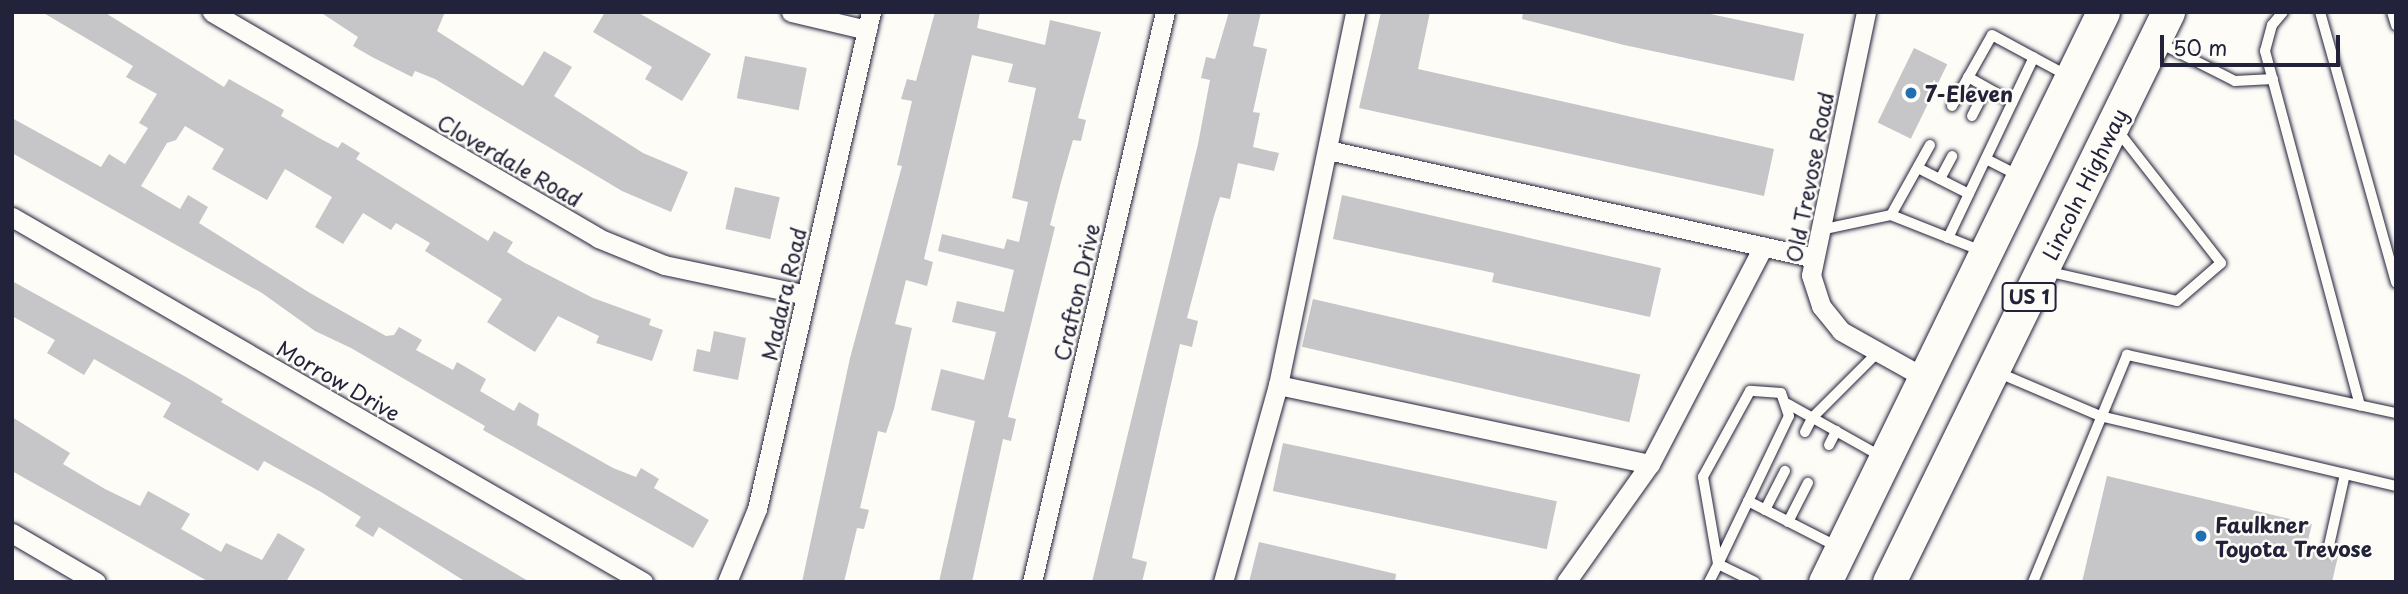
<!DOCTYPE html>
<html>
<head>
<meta charset="utf-8">
<style>
  body { margin:0 }
  #map { position:relative; width:2408px; height:594px; overflow:hidden; background:#fdfcf7; font-family:"Playpen Sans",sans-serif }
  div>[style] { position:absolute }
  .building>* { inset:0; background:#c6c6c8; transform-origin:0 0 }
  .roads { filter:drop-shadow(0 0 2px #22223b) drop-shadow(0 0 2px #22223b) }
  .service>* { height:10px; margin:-5px; padding:0 5px; transform-origin:5px; border-radius:5px; background:#fdfcf7 }
  .minor>* { height:19px; margin:-9.5px; padding:0 9.5px; transform-origin:9.5px; border-radius:9.5px; background:#fdfcf7 }
  .trunk>* { height:33px; margin:-16.5px; padding:0 16.5px; transform-origin:16.5px; border-radius:16.5px; background:#fdfcf7 }
  .dots>* { width:19px; height:19px; translate:-50% -50%; box-sizing:border-box; border:4px solid #fdfcf7; border-radius:50% }
  span { translate:-50% -50%; white-space:nowrap; text-align:center; line-height:1.15; -webkit-text-stroke:5px #fdfcf7; paint-order:stroke }
  .shield-label span { padding:2px 5px; background:#fdfcf7; border:2px solid; border-radius:5px; -webkit-text-stroke-width:0 }
  .shield-label { font-size:19px; color:#22223b; font-weight:700 }
  .poi-label { font-size:21px; color:#22223b; font-weight:700 }
  .left { translate:0 -50%; text-align:left }
  .street-label { font-size:21px; color:#22223b }
  .frame { position:absolute; inset:0; border:14px solid #22223b; pointer-events:none }
  .scale { position:absolute; left:2160px; top:35px; width:180px; height:32px; box-sizing:border-box; border:4px solid #22223b; border-top:0; padding-left:9px; font-size:21px; line-height:24px; white-space:nowrap; color:#22223b; -webkit-text-stroke:5px #fdfcf7; paint-order:stroke }
</style>
</head>
<body>
<div id="map">
  <div class="building">
    <i style="clip-path:polygon(42px 12px,104px 12px,224px 87px,229px 79px,284px 110px,281px 116px,319px 138px,338px 148px,342px 142px,360px 153px,356px 159px,488px 241px,494px 231px,513px 242px,507px 252px,525px 263px,593px 298px,651px 319px,649px 325px,663px 330px,652px 361px,596px 343px,599px 336px,558px 316px,535px 352px,487px 322px,502px 299px,425px 251px,430px 243px,396px 223px,391px 230px,363px 213px,343px 244px,315px 227px,332px 197px,285px 169px,267px 200px,212px 169px,224px 149px,185px 126px,176px 140px,167px 143px,141px 186px,180px 209px,188px 195px,208px 207px,199px 223px,310px 293px,386px 336px,394px 335px,399px 327px,422px 340px,416px 350px,453px 370px,457px 362px,486px 379px,480px 391px,514px 411px,519px 402px,539px 414px,537px 425px,613px 468px,636px 477px,641px 468px,659px 479px,654px 488px,709px 520px,693px 548px,483px 430px,485px 426px,351px 348px,315px 331px,262px 293px,12px 153px,12px 118px,101px 167px,109px 154px,125px 164px,148px 128px,139px 123px,157px 94px,126px 77px,133px 66px)"></i>
    <i style="clip-path:polygon(320px 12px,445px 12px,437px 31px,523px 86px,544px 51px,572px 67px,554px 96px,643px 153px,688px 172px,671px 212px,622px 191px,435px 79px,415px 71px,412px 77px,372px 57px,353px 46px,358px 37px)"></i>
    <i style="clip-path:polygon(605px 12px,637px 12px,711px 54px,682px 101px,645px 79px,652px 67px,593px 32px)"></i>
    <i style="clip-path:polygon(935px 12px,980px 12px,977px 28px,1045px 45px,1050px 20px,1101px 32px,1078px 118px,1086px 120px,1081px 141px,1073px 140px,1061px 182px,1050px 225px,1055px 227px,1008px 417px,1016px 419px,1011px 441px,1003px 439px,972px 582px,939px 582px,975px 421px,931px 410px,941px 369px,984px 380px,996px 332px,952px 322px,957px 301px,1004px 312px,1014px 270px,938px 251px,942px 234px,1004px 249px,1007px 239px,1019px 242px,1028px 202px,1012px 198px,1036px 88px,1008px 82px,1013px 64px,972px 55px,924px 259px,933px 262px,927px 286px,906px 280px,895px 324px,912px 328px,894px 409px,886px 433px,878px 431px,860px 508px,869px 510px,864px 529px,857px 528px,844px 582px,802px 582px,850px 358px,902px 166px,897px 165px,912px 101px,901px 99px,907px 79px,916px 81px)"></i>
    <i style="clip-path:polygon(1229px 12px,1261px 12px,1253px 46px,1267px 49px,1253px 112px,1260px 113px,1253px 147px,1279px 153px,1274px 171px,1238px 163px,1230px 199px,1220px 197px,1214px 216px,1187px 318px,1198px 321px,1192px 347px,1180px 344px,1132px 558px,1147px 562px,1142px 582px,1092px 582px,1198px 144px,1210px 80px,1201px 78px,1206px 57px,1215px 59px)"></i>
    <i style="clip-path:polygon(1381px 12px,1430px 12px,1418px 69px,1774px 149px,1764px 196px,1359px 108px)"></i>
    <i style="clip-path:polygon(1523px 12px,1701px 12px,1804px 34px,1794px 81px,1624px 45px,1522px 19px)"></i>
    <i style="left:1914px;top:48px;width:37px;height:83px;rotate:26deg"></i>
    <i style="left:745px;top:56px;width:63px;height:43px;rotate:11deg"></i>
    <i style="left:735px;top:187px;width:46px;height:43px;rotate:13deg"></i>
    <i style="clip-path:polygon(1342px 195px,1661px 268px,1650px 317px,1492px 282px,1494px 273px,1333px 239px)"></i>
    <i style="clip-path:polygon(12px 281px,186px 377px,223px 399px,221px 402px,530px 582px,466px 582px,379px 527px,373px 537px,355px 526px,361px 517px,321px 492px,264px 461px,258px 471px,163px 417px,171px 403px,94px 359px,84px 375px,47px 353px,55px 340px,12px 316px)"></i>
    <i style="left:1313px;top:299px;width:336px;height:49px;rotate:13deg"></i>
    <i style="clip-path:polygon(714px 331px,746px 338px,738px 380px,693px 371px,697px 349px,710px 352px)"></i>
    <i style="clip-path:polygon(12px 417px,70px 453px,63px 464px,105px 489px,140px 506px,148px 491px,190px 514px,181px 529px,221px 552px,226px 543px,262px 560px,278px 533px,305px 549px,286px 582px,209px 582px,12px 471px)"></i>
    <i style="left:1283px;top:443px;width:280px;height:49px;rotate:12deg"></i>
    <i style="clip-path:polygon(2107px 476px,2312px 524px,2306px 548px,2326px 557px,2338px 556px,2332px 582px,2082px 582px)"></i>
    <i style="clip-path:polygon(1259px 542px,1396px 574px,1395px 582px,1249px 582px)"></i>
  </div>
  <div class="roads">
    <div class="service">
      <i style="left:2283px;top:12px;width:17px;rotate:130deg"></i>
      <i style="left:2272px;top:25px;width:27px;rotate:105deg"></i>
      <i style="left:2265px;top:51px;width:367px;rotate:75deg"></i>
      <i style="left:2320px;top:12px;width:281px;rotate:74.3deg"></i>
      <i style="left:2392px;top:12px;width:14px;rotate:73deg"></i>
      <i style="left:2158px;top:42px;width:86px;rotate:26.9deg"></i>
      <i style="left:2235px;top:81px;width:38px;rotate:-3deg"></i>
      <i style="left:1968px;top:77px;width:51px;rotate:29.6deg"></i>
      <i style="left:1952px;top:106px;width:81px;rotate:-60.6deg"></i>
      <i style="left:1992px;top:35px;width:84px;rotate:28.4deg"></i>
      <i style="left:1972px;top:116px;width:31px;rotate:-63deg"></i>
      <i style="left:1930px;top:145px;width:80px;rotate:119.1deg"></i>
      <i style="left:1891px;top:215px;width:98px;rotate:21.6deg"></i>
      <i style="left:1986px;top:159px;width:38px;rotate:27deg"></i>
      <i style="left:1918px;top:168px;width:57px;rotate:27deg"></i>
      <i style="left:1940px;top:179px;width:26px;rotate:-62deg"></i>
      <i style="left:1820px;top:230px;width:73px;rotate:-11.9deg"></i>
      <i style="left:1948px;top:238px;width:200px;rotate:-64.6deg"></i>
      <i style="left:2046px;top:271px;width:134px;rotate:12.9deg"></i>
      <i style="left:2177px;top:301px;width:58px;rotate:-40.8deg"></i>
      <i style="left:2221px;top:263px;width:169px;rotate:-128deg"></i>
      <i style="left:1997px;top:372px;width:112px;rotate:23.1deg"></i>
      <i style="left:2100px;top:416px;width:304px;rotate:13.3deg"></i>
      <i style="left:1788px;top:404px;width:108px;rotate:29.4deg"></i>
      <i style="left:1805px;top:432px;width:16px;rotate:-63deg"></i>
      <i style="left:1812px;top:418px;width:92px;rotate:-45deg"></i>
      <i style="left:1829px;top:445px;width:16px;rotate:-63deg"></i>
      <i style="left:1748px;top:501px;width:101px;rotate:27.1deg"></i>
      <i style="left:1765px;top:510px;width:44px;rotate:-62.9deg"></i>
      <i style="left:1788px;top:522px;width:44px;rotate:-62.9deg"></i>
      <i style="left:2328px;top:550px;width:78px;rotate:-77.4deg"></i>
      <i style="left:1718px;top:564px;width:41px;rotate:25.9deg"></i>
      <i style="left:1709px;top:582px;width:20px;rotate:-63deg"></i>
      <i style="left:1718px;top:564px;width:164px;rotate:-64.4deg"></i>
      <i style="left:1789px;top:416px;width:24px;rotate:-109deg"></i>
      <i style="left:1781px;top:393px;width:31px;rotate:-176deg"></i>
      <i style="left:1750px;top:391px;width:98px;rotate:118.7deg"></i>
      <i style="left:1703px;top:477px;width:88px;rotate:80.2deg"></i>
      <i style="left:2033px;top:582px;width:246px;rotate:-67.5deg"></i>
      <i style="left:2127px;top:355px;width:275px;rotate:12.2deg"></i>
    </div>
    <div class="minor">
      <i style="left:212px;top:12px;width:447px;rotate:30.3deg"></i>
      <i style="left:598px;top:238px;width:71px;rotate:22.2deg"></i>
      <i style="left:664px;top:265px;width:145px;rotate:11.9deg"></i>
      <i style="left:791px;top:12px;width:78px;rotate:13.3deg"></i>
      <i style="left:1866px;top:12px;width:269px;rotate:101.8deg"></i>
      <i style="left:1811px;top:275px;width:33px;rotate:72deg"></i>
      <i style="left:1821px;top:306px;width:32px;rotate:51deg"></i>
      <i style="left:1841px;top:331px;width:96px;rotate:29.2deg"></i>
      <i style="left:1328px;top:150px;width:496px;rotate:12.5deg"></i>
      <i style="left:12px;top:217px;width:729px;rotate:30.05deg"></i>
      <i style="left:1278px;top:385px;width:380px;rotate:12deg"></i>
      <i style="left:12px;top:533px;width:97px;rotate:30.3deg"></i>
      <i style="left:727px;top:582px;width:79px;rotate:-67.7deg"></i>
      <i style="left:757px;top:509px;width:510px;rotate:-77.08deg"></i>
      <i style="left:1032px;top:582px;width:585px;rotate:-76.87deg"></i>
      <i style="left:1223px;top:582px;width:205px;rotate:-74.4deg"></i>
      <i style="left:1278px;top:385px;width:381px;rotate:-78.3deg"></i>
      <i style="left:1566px;top:582px;width:145px;rotate:-54.6deg"></i>
      <i style="left:1650px;top:464px;width:245px;rotate:-62.5deg"></i>
    </div>
    <div class="trunk">
      <i style="left:1825px;top:582px;width:634px;rotate:-64deg"></i>
      <i style="left:1889px;top:582px;width:635px;rotate:-63.92deg"></i>
    </div>
  </div>
  <div class="dots">
    <i style="left:1911px;top:93px;background:#1f6fb2"></i>
    <i style="left:2201px;top:536px;background:#1f6fb2"></i>
  </div>
  <div class="shield-label">
    <span style="left:2029px;top:297px">US 1</span>
  </div>
  <div class="poi-label">
    <span class="left" style="left:1925px;top:93px">7-Eleven</span>
    <span class="left" style="left:2215px;top:536px">Faulkner<br>Toyota Trevose</span>
  </div>
  <div class="street-label">
    <span style="left:510px;top:160px;rotate:30deg">Cloverdale Road</span>
    <span style="left:1809px;top:177px;rotate:-79deg">Old Trevose Road</span>
    <span style="left:2084px;top:184px;rotate:-64deg">Lincoln Highway</span>
    <span style="left:1076px;top:292px;rotate:-77deg">Crafton Drive</span>
    <span style="left:783px;top:294px;rotate:-77deg">Madara Road</span>
    <span style="left:339px;top:380px;rotate:30deg">Morrow Drive</span>
  </div>
  <div class="frame"></div>
  <div class="scale">50 m</div>
</div>
</body>
</html>
